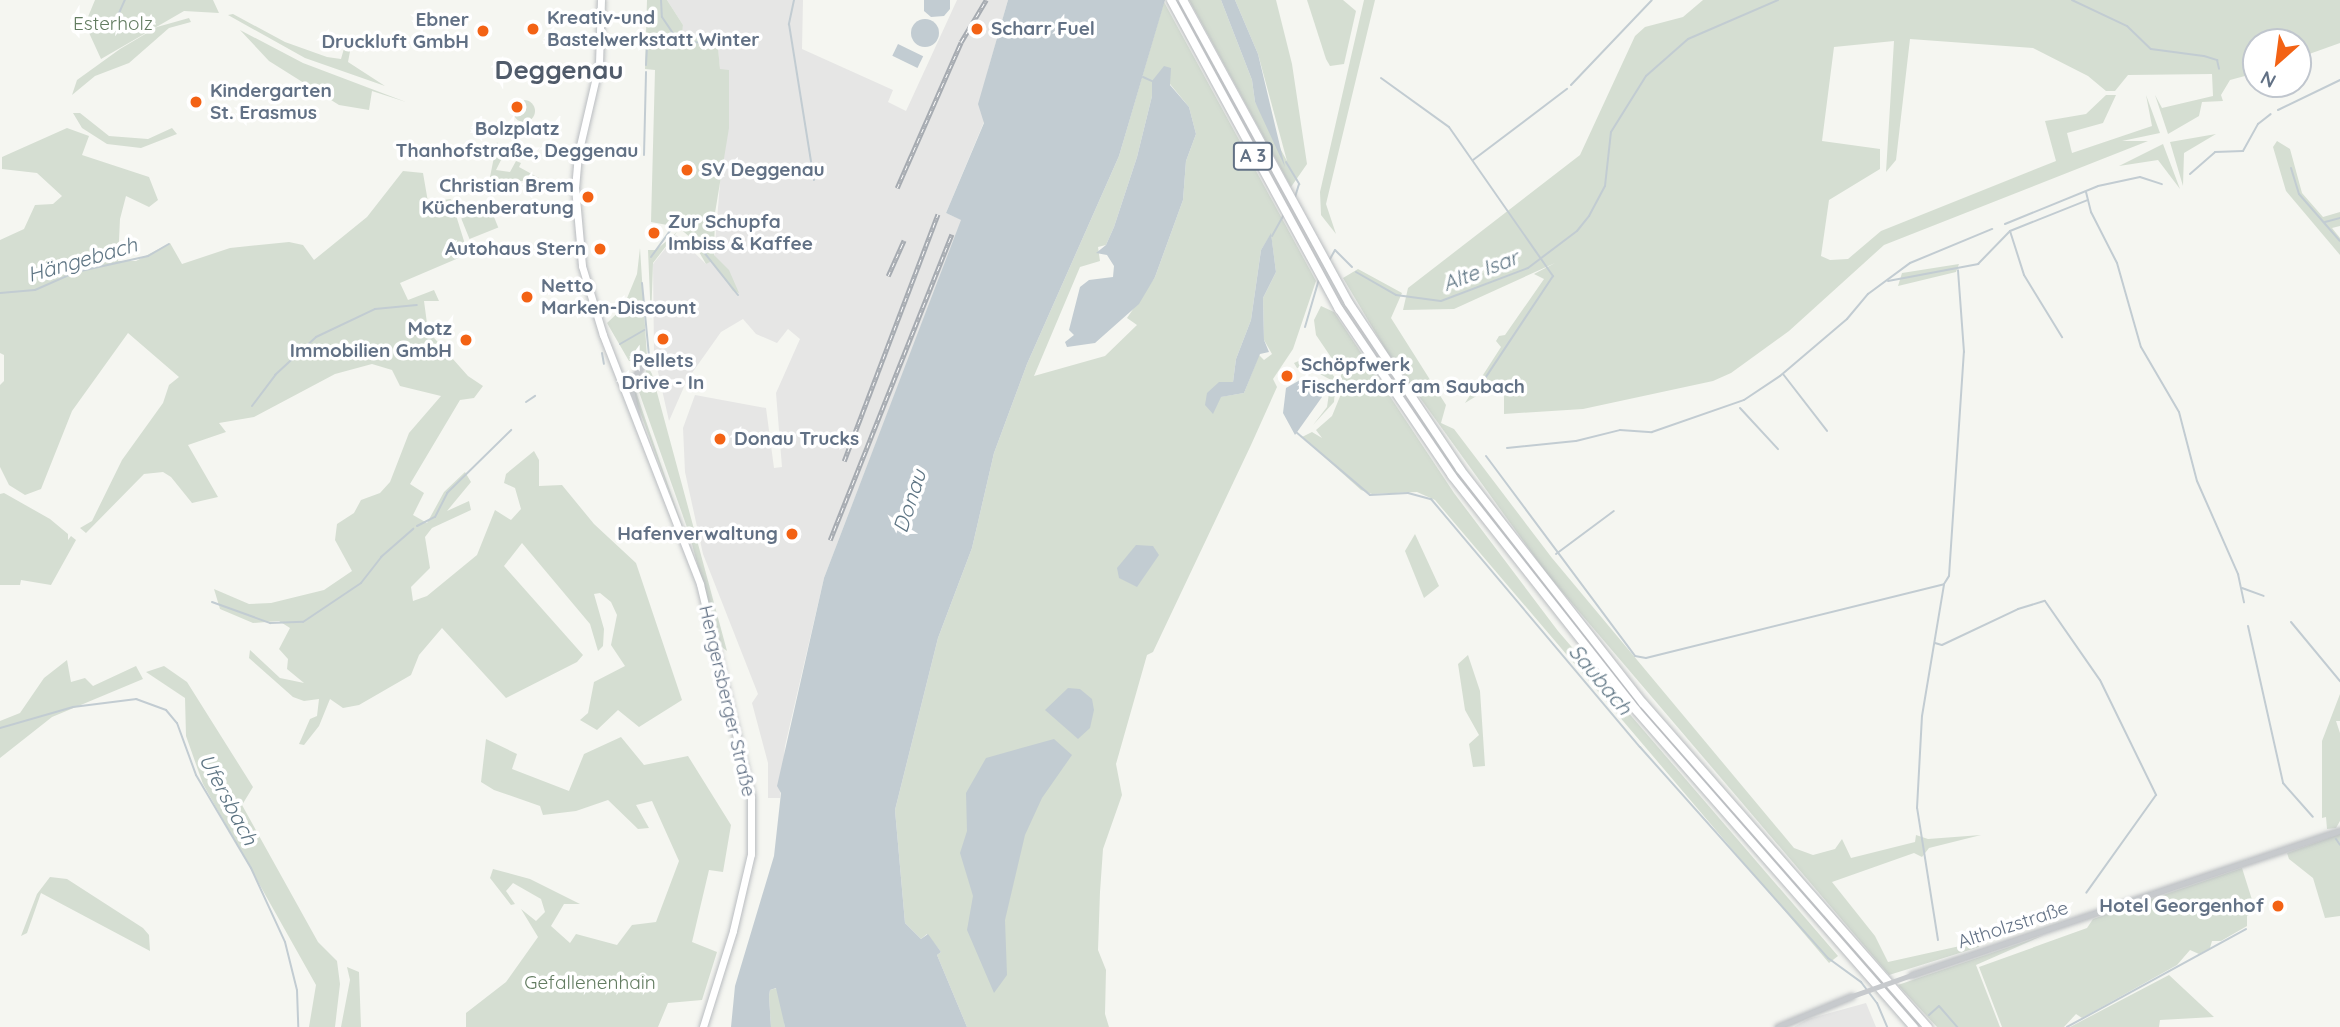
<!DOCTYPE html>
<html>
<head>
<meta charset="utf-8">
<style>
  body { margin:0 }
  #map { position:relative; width:2340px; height:1027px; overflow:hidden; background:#f5f6f1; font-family:Quicksand,sans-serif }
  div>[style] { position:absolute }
  .built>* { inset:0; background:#e6e6e5 }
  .green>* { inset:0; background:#d5ded2; transform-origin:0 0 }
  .round { border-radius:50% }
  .water>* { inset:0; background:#c2ccd2; transform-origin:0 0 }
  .stream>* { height:2px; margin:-1px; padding:0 1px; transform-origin:1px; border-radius:1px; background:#c2ccd2 }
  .roads { filter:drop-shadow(0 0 2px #b9bcc0) drop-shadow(0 0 2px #b9bcc0) }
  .minor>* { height:5px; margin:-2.5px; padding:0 2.5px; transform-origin:2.5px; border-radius:2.5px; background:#c7cacd }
  .major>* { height:7px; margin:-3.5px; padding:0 3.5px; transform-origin:3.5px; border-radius:3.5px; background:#fff }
  .highway>* { height:8px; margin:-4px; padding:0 4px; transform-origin:4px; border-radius:4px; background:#fff }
  .rail>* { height:4.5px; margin-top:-2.25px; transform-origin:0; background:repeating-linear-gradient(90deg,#fff 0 5px,#a6abb1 0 10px); box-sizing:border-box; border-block:2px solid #a6abb1 }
  .minor-bridge>* { height:5px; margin:-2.5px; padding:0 2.5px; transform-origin:2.5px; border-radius:2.5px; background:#c7cacd }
  .dots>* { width:19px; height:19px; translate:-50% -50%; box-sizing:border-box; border:4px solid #fff; border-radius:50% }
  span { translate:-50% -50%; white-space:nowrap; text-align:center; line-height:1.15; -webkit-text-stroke:7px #fff; paint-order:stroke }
  .shield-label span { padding:2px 5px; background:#fff; border:2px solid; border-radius:5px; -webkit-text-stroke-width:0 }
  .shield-label { font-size:18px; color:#627185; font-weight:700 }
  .poi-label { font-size:19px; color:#627185; font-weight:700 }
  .left { translate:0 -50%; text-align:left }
  .right { translate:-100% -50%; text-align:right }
  .park-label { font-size:19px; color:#637c61 }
  .street-label { font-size:19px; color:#627185 }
  .water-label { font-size:21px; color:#5d7483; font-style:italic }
  .district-label { font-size:26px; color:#505b6a; font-weight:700 }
  .north { position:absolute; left:2242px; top:28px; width:70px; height:70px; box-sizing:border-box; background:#fff; border:2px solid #c0c6ce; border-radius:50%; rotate:208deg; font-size:19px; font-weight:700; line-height:28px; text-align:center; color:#627185 }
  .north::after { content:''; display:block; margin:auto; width:24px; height:32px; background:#f36214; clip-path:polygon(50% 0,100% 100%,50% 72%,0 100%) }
</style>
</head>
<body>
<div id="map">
  <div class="built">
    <i style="clip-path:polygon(667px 0,803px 0,802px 49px,893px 90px,888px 102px,906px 111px,957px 0,1008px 0,988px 70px,984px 122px,946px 213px,962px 220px,824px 578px,785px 746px,780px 798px,768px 798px,768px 763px,752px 703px,758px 694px,703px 554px,685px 472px,683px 428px,695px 395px,766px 408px,774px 468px,782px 467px,776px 393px,800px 339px,788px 329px,777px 343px,756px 334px,743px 319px,721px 332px,687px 380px,669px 421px,654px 354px,653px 264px,676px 235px,706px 264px,714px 258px,729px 70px,720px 70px,717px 38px,681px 33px,683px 25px)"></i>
    <i style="clip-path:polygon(1866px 1003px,1876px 1027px,1794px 1027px,1808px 1019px)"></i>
  </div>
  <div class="green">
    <i style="clip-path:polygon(95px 0,213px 0,219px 13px,184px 11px,101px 59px,85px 24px)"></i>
    <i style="clip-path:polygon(647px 0,667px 0,683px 25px,682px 33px,717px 37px,720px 69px,729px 70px,729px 128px,715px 213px,714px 255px,729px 270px,739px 293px,733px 291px,712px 261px,706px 264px,691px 238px,678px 227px,651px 222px,655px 70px,645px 69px)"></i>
    <i style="clip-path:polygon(1189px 0,1221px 0,1252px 80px,1255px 102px,1287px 161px,1258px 54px,1235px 0,1276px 0,1292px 64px,1307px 164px,1291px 187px)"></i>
    <i style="clip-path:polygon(1307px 0,1343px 0,1356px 11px,1344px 64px,1330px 66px,1326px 59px)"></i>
    <i style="clip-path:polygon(1364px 0,1375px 0,1326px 204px,1336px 234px,1321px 215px,1320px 192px)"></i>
    <i style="clip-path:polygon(1703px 0,2340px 0,2340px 43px,2298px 58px,2298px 42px,2256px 42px,2256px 73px,2230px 80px,2221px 95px,2223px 101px,2202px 102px,2199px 116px,2168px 134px,2155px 95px,2162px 108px,2213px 96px,2212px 74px,2128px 75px,2115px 91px,2106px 91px,2088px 76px,2033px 48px,1910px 39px,1896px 160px,1886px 172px,1894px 41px,1834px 47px,1822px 141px,1880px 149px,1880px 169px,1829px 200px,1821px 256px,1830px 260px,1848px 259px,1881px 231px,2056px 161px,2045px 121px,2086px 114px,2106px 95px,2116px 95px,2103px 123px,2067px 133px,2072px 153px,2152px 126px,2146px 95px,2160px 133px,2122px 141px,2148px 141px,1884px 245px,1789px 331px,1731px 373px,1713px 381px,1583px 409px,1504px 414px,1504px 396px,1491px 394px,1485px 380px,1483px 392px,1465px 403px,1501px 347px,1496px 341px,1499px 336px,1505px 335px,1544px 279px,1534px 274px,1555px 263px,1454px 309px,1403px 310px,1408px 288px,1580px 155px,1635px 36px,1645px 27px,1683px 17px)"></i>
    <i style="clip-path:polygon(evenodd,1164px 2px,1316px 281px,1293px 349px,1273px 379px,1277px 387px,1251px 445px,1153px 652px,1147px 655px,1116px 764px,1122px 795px,1103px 849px,1100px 892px,1098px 950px,1106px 970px,1105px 1014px,1109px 1027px,967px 1027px,937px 955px,941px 952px,927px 934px,921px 939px,905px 923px,895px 810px,938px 638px,972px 548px,994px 453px,1027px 364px,1119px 156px,1164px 2px,1157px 78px,1170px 84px,1189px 107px,1196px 134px,1186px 161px,1183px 200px,1155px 277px,1127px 318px,1137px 325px,1105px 356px,1034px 376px,1080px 267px,1100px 261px,1098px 247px,1106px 245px,1114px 227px,1137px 157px,1152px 96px,1152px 81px,1157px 78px,1164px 2px,1271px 234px,1276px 272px,1263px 298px,1264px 340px,1272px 354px,1264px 360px,1259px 355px,1244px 393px,1220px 397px,1233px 382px,1236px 359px,1251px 320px,1261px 250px,1271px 234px)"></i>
    <i style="clip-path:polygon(233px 14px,285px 42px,327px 57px,341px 59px,345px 45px,352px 41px,348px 62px,385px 86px,305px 58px,228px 15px)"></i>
    <i style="clip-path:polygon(189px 18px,191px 22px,169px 28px,129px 63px,95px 76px,72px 95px,77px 80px,120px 49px,157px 27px)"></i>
    <i style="clip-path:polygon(240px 30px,303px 63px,406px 102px,372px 91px,369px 110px,339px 105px,269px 61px)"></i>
    <i class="round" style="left:513px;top:100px;width:22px;height:22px"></i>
    <i style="clip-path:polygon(73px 113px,80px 113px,109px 136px,148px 139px,172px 128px,177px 134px,141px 148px,107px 144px,82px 128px)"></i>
    <i style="clip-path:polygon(67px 128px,89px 136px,82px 155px,149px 177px,158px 200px,149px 207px,126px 196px,120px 219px,118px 261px,136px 261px,170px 243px,182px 264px,230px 248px,289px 242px,303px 245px,314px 260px,367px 217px,403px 171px,423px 173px,428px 202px,451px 199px,468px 254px,400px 283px,408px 300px,434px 290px,439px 301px,424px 301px,428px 331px,468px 376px,483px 386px,474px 398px,460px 400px,410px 484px,424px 493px,413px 515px,427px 523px,444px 492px,465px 472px,471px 482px,447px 511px,469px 501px,471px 510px,432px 528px,425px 537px,430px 568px,411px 587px,413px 601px,427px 596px,477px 555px,495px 510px,511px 520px,521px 509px,515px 488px,504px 483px,506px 474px,534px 451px,539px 460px,539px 486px,562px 485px,594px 524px,636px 563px,682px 700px,639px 727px,618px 710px,597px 730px,580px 720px,588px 713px,594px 682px,625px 666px,611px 645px,617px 615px,611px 602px,600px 593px,594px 594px,604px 629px,603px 646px,598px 651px,590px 624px,522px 543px,504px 566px,583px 655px,577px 662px,506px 698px,442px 628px,419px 655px,411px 675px,359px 705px,343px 708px,330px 699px,319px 726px,304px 745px,299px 744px,310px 719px,317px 716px,319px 699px,304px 701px,293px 697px,249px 658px,250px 650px,280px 678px,304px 683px,287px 669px,288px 659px,279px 649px,290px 628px,279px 621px,253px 623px,220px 609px,214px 589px,249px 604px,271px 603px,324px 590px,352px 571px,335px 540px,337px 524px,354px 513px,361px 500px,380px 493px,390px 482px,409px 433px,441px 396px,400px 386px,392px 370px,372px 364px,335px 374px,254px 417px,219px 423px,226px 432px,188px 445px,218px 497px,192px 503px,171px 477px,163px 472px,144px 474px,86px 533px,80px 528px,92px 521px,122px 460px,163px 403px,169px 385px,179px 377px,128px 333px,72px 411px,41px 489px,25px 495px,9px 485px,0 467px,0 385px,4px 381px,4px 355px,0 353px,0 240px,24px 229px,35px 205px,53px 204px,62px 196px,37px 173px,2px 169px,2px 157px)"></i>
    <i style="clip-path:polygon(2216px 134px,2184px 153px,2183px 186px,2170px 142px)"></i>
    <i style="clip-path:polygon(2277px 141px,2290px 149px,2302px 193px,2323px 217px,2340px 212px,2340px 226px,2332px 228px,2340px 238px,2340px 255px,2286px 191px,2273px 147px)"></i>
    <i style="clip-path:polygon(497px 142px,503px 156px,496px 170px,510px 172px,516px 161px,521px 163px,519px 167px,539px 178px,488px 187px)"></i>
    <i style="clip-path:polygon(2163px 144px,2180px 189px,2158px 160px,2119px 166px)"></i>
    <i style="left:490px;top:207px;width:22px;height:31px;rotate:68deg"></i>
    <i style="clip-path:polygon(677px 232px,653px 263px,651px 321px,648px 250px,656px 250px)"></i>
    <i style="clip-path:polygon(640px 248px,647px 357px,629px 361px,607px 323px,623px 308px,637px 274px)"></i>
    <i style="clip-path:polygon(1959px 264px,1956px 272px,1898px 286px,1902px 273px)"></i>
    <i style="clip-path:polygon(1358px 269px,1402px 293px,1391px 318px,1446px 405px,1441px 423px,1454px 429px,1552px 558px,1794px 848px,1813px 855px,1835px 849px,1842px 839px,1851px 858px,1915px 842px,1916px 835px,1928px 839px,1981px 835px,1929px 848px,1922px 857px,1914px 853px,1832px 882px,1875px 936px,1888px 962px,1978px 942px,1979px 947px,1889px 975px,1547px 574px,1387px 352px,1343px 278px)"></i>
    <i style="clip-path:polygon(1321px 306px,1334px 312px,1454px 493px,1558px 631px,1838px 956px,1829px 963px,1435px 500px,1417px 492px,1372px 494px,1361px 490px,1302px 437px,1312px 432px,1322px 438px,1316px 430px,1332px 416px,1341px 394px,1341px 372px,1316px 335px,1314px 320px)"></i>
    <i style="clip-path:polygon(1303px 359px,1330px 370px,1336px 380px,1334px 402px,1313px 425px,1327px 407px,1331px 380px,1307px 367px,1297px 368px,1294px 363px)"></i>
    <i style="clip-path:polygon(648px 367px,652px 374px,727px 651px,719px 645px,689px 533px,638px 389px)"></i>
    <i style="clip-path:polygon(640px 372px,636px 392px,687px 540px,632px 390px)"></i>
    <i style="clip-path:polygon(4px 493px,50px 519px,68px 534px,68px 540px,71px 536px,76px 540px,51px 585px,21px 580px,20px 585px,0 585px,0 494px)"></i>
    <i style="clip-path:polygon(1415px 534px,1439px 586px,1424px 598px,1405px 551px)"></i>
    <i style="clip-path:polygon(1468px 655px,1480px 691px,1485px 766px,1473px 767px,1469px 744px,1479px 735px,1465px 710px,1458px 664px)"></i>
    <i style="clip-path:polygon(67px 660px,71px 682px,85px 678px,93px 686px,136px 666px,143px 679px,52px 717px,0 758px,0 721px,20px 713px,44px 678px)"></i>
    <i style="clip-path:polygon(164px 666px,187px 682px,253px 787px,242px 805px,318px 942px,337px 961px,340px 984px,335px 1027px,309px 1027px,316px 985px,203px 784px,186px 736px,185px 698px,146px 672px)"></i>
    <i style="clip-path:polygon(2340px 694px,2340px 721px,2336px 721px,2340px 733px,2340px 821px,2336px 828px,2327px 829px,2326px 817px,2322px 818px,2322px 741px)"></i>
    <i style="clip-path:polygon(621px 737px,644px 765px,688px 756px,731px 825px,723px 872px,709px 870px,692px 942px,717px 952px,702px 1000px,668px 1003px,658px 1027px,466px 1027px,466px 1013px,506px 982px,538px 937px,521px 909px,536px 921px,545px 912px,541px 899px,513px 883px,506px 891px,515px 904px,511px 905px,490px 878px,493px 869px,530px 879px,580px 904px,564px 904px,551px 926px,570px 943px,576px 934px,617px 945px,632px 925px,656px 922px,679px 861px,652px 801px,636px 805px,649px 828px,638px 829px,608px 800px,576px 811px,543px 815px,540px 806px,494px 790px,481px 782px,486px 739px,517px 754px,512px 769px,569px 791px,584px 754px)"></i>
    <i style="clip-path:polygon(2340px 834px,2340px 916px,2325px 918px,2313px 878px,2289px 859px,2287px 853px)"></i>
    <i style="clip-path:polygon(2242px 868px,2253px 903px,2258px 902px,2261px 909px,2247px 916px,2247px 926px,2221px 941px,2212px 941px,2210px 948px,2199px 954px,2190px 950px,2177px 965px,2082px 1018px,2076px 1014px,2064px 1027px,2002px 1027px,1979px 967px,2087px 928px,2093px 919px)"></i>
    <i style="clip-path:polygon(50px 877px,67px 879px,143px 928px,149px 935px,150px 951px,41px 893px,27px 933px,21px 936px,37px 894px)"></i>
    <i style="clip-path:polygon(2044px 935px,1976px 965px,2000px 1027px,1937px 1027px,1898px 985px)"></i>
    <i style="clip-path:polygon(347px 967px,359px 972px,361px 1027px,341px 1027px,350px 980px)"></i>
    <i style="clip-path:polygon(2169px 975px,2214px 1017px,2160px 1020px,2159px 1027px,2070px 1027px)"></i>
    <i style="clip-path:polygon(777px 988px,780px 994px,785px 1027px,771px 1027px,769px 996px,770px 990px)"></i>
  </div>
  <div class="water">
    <i style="clip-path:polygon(924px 0,950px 0,950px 9px,944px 16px,931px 17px,924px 11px)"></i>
    <i style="clip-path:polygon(1008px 0,1165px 0,1119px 156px,1027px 364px,994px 453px,972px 548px,938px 638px,895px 810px,905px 923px,921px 939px,928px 934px,941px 952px,937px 955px,967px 1027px,785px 1027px,776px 988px,770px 990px,769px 996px,771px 1027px,731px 1027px,735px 986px,774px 856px,781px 793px,777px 786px,824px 578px,961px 220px,946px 213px,984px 123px,978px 104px)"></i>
    <i style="clip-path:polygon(1221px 0,1235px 0,1258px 54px,1285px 167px,1255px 102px,1252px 80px)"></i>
    <i class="round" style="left:911px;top:19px;width:28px;height:28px"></i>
    <i style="left:898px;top:44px;width:28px;height:13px;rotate:26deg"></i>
    <i style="clip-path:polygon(1164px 66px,1171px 68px,1170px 85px,1189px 107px,1196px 134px,1186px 161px,1183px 200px,1155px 277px,1139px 304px,1095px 343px,1067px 347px,1065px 342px,1074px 335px,1069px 330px,1080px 287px,1089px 280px,1113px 277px,1114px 266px,1107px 255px,1096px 253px,1106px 245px,1114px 227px,1137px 157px,1152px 96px,1152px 81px)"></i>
    <i style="clip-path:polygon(1271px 233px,1276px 272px,1263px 298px,1264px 340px,1269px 352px,1260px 354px,1244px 393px,1221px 397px,1213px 414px,1205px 405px,1207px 393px,1219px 382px,1233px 382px,1236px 359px,1251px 320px,1261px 250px)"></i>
    <i style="clip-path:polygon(1300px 380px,1304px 385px,1318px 386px,1322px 397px,1295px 435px,1283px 413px,1286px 388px)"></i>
    <i style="clip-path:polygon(1136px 545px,1153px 546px,1159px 555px,1137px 587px,1119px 578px,1117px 568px)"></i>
    <i style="clip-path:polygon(1068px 688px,1080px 689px,1092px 699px,1094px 710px,1090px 728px,1078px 739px,1045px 710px)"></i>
    <i style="clip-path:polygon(1054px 739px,1072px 755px,1042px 798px,1025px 835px,1005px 920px,1007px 975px,994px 993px,967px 930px,973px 896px,960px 853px,967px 831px,966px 793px,986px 758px)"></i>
  </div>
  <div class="stream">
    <i style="left:661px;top:0;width:17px;rotate:87deg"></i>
    <i style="left:662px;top:17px;width:30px;rotate:56deg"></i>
    <i style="left:794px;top:0;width:25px;rotate:102deg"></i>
    <i style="left:789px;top:24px;width:158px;rotate:80.9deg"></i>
    <i style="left:2072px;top:0;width:61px;rotate:25.3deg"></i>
    <i style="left:2127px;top:26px;width:33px;rotate:44deg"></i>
    <i style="left:2151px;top:49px;width:53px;rotate:7.5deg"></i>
    <i style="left:2204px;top:56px;width:14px;rotate:17deg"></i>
    <i style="left:2217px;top:60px;width:9px;rotate:77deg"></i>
    <i style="left:115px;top:22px;width:24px;rotate:-66deg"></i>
    <i style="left:650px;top:43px;width:64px;rotate:-0.9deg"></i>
    <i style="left:646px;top:65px;width:22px;rotate:-87deg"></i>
    <i style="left:1143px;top:77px;width:10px;rotate:24deg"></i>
    <i style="left:1381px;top:78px;width:84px;rotate:35.8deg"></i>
    <i style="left:1449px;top:127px;width:182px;rotate:55.1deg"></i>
    <i style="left:1553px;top:276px;width:125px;rotate:123.6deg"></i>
    <i style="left:1571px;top:85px;width:117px;rotate:-46.4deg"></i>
    <i style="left:2278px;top:110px;width:69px;rotate:-25.8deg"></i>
    <i style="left:644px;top:155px;width:83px;rotate:-88.6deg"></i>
    <i style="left:1473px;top:160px;width:118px;rotate:-37.1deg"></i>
    <i style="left:1286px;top:162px;width:26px;rotate:59deg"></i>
    <i style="left:1299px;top:184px;width:14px;rotate:107deg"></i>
    <i style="left:2291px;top:168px;width:27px;rotate:73deg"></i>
    <i style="left:2299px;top:194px;width:62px;rotate:48.9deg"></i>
    <i style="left:2190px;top:174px;width:33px;rotate:-41deg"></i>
    <i style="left:2215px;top:152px;width:28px;rotate:-2deg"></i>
    <i style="left:2243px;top:151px;width:31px;rotate:-61deg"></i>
    <i style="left:2258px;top:124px;width:16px;rotate:-38deg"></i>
    <i style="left:2086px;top:192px;width:21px;rotate:76deg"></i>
    <i style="left:2091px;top:212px;width:57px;rotate:63deg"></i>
    <i style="left:2117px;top:263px;width:87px;rotate:74.1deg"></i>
    <i style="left:2141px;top:347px;width:75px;rotate:59.7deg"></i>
    <i style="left:2179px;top:412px;width:71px;rotate:75.4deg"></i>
    <i style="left:2197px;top:481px;width:102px;rotate:66.2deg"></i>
    <i style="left:2238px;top:574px;width:29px;rotate:78deg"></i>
    <i style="left:2325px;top:222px;width:16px;rotate:-15deg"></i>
    <i style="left:2005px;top:224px;width:100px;rotate:-22.2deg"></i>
    <i style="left:2098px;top:186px;width:43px;rotate:-12.1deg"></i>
    <i style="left:2140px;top:177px;width:23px;rotate:18deg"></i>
    <i style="left:2010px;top:231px;width:46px;rotate:72.3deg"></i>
    <i style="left:2024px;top:275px;width:73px;rotate:58.5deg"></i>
    <i style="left:1272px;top:236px;width:26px;rotate:-61deg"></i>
    <i style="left:695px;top:241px;width:69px;rotate:51.5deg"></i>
    <i style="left:651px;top:257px;width:32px;rotate:-54deg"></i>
    <i style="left:1330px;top:259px;width:10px;rotate:-61deg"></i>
    <i style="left:1335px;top:250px;width:24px;rotate:45deg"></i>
    <i style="left:1356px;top:272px;width:46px;rotate:29.9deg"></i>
    <i style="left:1396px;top:295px;width:45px;rotate:7.6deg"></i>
    <i style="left:1441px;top:301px;width:93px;rotate:-20.8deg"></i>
    <i style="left:1528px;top:268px;width:61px;rotate:-37.1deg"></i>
    <i style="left:1577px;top:231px;width:19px;rotate:-51deg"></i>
    <i style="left:1589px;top:216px;width:34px;rotate:-62deg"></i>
    <i style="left:1605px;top:186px;width:54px;rotate:-83.7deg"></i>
    <i style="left:1611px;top:132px;width:66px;rotate:-58deg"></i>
    <i style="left:1646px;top:76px;width:56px;rotate:-41.4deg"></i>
    <i style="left:1688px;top:39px;width:98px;rotate:-23.4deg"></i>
    <i style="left:1888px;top:281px;width:92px;rotate:-10.7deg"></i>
    <i style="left:1978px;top:264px;width:46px;rotate:-45.9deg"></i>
    <i style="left:2010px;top:231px;width:84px;rotate:-21.7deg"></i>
    <i style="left:642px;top:283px;width:73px;rotate:84.5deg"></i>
    <i style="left:0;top:293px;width:35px;rotate:-5deg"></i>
    <i style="left:35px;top:290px;width:45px;rotate:-23.7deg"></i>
    <i style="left:76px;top:272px;width:74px;rotate:-12.5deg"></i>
    <i style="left:148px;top:256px;width:24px;rotate:-30deg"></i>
    <i style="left:626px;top:303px;width:17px;rotate:17deg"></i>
    <i style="left:1305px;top:327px;width:50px;rotate:-73.7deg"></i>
    <i style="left:620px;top:344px;width:28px;rotate:-30deg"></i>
    <i style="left:602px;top:353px;width:11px;rotate:80deg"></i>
    <i style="left:1783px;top:374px;width:72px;rotate:52.3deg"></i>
    <i style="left:526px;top:402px;width:11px;rotate:-34deg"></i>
    <i style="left:252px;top:406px;width:39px;rotate:-53deg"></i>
    <i style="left:275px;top:375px;width:56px;rotate:-42.8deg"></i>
    <i style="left:316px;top:337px;width:65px;rotate:-25.4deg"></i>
    <i style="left:375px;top:309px;width:42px;rotate:-5.4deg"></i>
    <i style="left:1740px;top:408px;width:56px;rotate:47.2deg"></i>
    <i style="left:1296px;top:432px;width:97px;rotate:40.4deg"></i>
    <i style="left:1370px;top:495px;width:38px;rotate:-3deg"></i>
    <i style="left:1408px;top:493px;width:24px;rotate:15deg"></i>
    <i style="left:1431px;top:499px;width:324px;rotate:49.9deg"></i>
    <i style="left:1640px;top:747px;width:283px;rotate:48.3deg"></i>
    <i style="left:1828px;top:958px;width:41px;rotate:36deg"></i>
    <i style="left:1861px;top:982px;width:26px;rotate:53deg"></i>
    <i style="left:1877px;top:1003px;width:26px;rotate:67deg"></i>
    <i style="left:1507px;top:448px;width:69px;rotate:-5.8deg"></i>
    <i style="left:1576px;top:441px;width:45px;rotate:-14deg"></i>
    <i style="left:1620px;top:430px;width:32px;rotate:4deg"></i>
    <i style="left:1652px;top:432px;width:97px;rotate:-19.2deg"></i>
    <i style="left:1744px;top:400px;width:43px;rotate:-33.7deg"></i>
    <i style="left:1780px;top:376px;width:88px;rotate:-40.4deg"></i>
    <i style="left:1847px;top:319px;width:33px;rotate:-50deg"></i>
    <i style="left:1868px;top:294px;width:52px;rotate:-36.4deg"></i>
    <i style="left:1910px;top:263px;width:89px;rotate:-22.5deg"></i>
    <i style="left:1486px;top:456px;width:249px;rotate:53.3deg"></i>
    <i style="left:1635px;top:656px;width:11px;rotate:10deg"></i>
    <i style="left:1646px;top:658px;width:307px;rotate:-13.9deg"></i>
    <i style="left:1944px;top:584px;width:9px;rotate:-58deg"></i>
    <i style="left:1949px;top:576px;width:225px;rotate:-86.2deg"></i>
    <i style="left:1964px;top:352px;width:82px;rotate:-94.2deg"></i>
    <i style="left:417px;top:526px;width:20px;rotate:-27deg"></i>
    <i style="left:435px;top:517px;width:27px;rotate:-63deg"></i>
    <i style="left:447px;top:493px;width:90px;rotate:-44.5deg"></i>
    <i style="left:1556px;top:554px;width:72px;rotate:-36.6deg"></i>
    <i style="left:2242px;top:588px;width:23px;rotate:20deg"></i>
    <i style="left:212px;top:602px;width:62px;rotate:19.9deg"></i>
    <i style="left:270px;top:623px;width:33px;rotate:-2deg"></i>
    <i style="left:303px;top:622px;width:70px;rotate:-33.9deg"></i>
    <i style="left:361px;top:583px;width:33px;rotate:-52deg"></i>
    <i style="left:381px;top:557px;width:43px;rotate:-41.2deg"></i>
    <i style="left:2291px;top:622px;width:77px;rotate:50.3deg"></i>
    <i style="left:2248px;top:626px;width:161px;rotate:77.4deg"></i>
    <i style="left:2283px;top:783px;width:45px;rotate:48.6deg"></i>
    <i style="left:1935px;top:643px;width:7px;rotate:16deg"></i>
    <i style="left:1942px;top:645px;width:84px;rotate:-25.3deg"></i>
    <i style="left:2018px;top:609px;width:28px;rotate:-17deg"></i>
    <i style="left:2045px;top:601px;width:96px;rotate:55.2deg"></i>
    <i style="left:2100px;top:680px;width:128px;rotate:64deg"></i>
    <i style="left:2156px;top:795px;width:120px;rotate:125.5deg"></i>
    <i style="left:0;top:728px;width:76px;rotate:-16deg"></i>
    <i style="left:73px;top:707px;width:64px;rotate:-7.2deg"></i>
    <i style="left:136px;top:699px;width:32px;rotate:20deg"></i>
    <i style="left:166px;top:710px;width:17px;rotate:50deg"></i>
    <i style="left:177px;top:723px;width:55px;rotate:69.9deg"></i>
    <i style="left:196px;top:775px;width:108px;rotate:59.4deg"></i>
    <i style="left:251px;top:868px;width:81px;rotate:65.3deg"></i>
    <i style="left:285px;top:942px;width:49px;rotate:76deg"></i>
    <i style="left:297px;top:990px;width:37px;rotate:88deg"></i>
    <i style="left:2336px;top:839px;width:7px;rotate:56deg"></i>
    <i style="left:1938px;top:940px;width:134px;rotate:-99deg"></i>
    <i style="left:1917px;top:808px;width:92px;rotate:-86.9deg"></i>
    <i style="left:1922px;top:716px;width:133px;rotate:-80.5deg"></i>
    <i style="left:1929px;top:1015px;width:13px;rotate:-42deg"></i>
    <i style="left:1939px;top:1006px;width:28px;rotate:49deg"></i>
    <i style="left:2067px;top:1027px;width:204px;rotate:-28.7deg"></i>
  </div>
  <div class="roads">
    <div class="minor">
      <i style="left:638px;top:422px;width:38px;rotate:-102deg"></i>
      <i style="left:630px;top:385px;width:21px;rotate:-59deg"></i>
      <i style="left:1911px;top:975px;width:453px;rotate:-18.6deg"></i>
      <i style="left:1777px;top:1027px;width:81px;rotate:-22.5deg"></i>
    </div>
    <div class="major">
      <i style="left:601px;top:0;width:64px;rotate:91.8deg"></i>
      <i style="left:599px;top:64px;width:92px;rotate:103.1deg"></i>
      <i style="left:578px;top:154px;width:33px;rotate:95deg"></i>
      <i style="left:575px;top:187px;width:79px;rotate:84.9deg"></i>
      <i style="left:582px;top:266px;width:72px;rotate:73.1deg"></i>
      <i style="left:603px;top:335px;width:267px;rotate:68.7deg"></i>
      <i style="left:700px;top:584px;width:219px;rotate:76.5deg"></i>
      <i style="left:751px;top:797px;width:57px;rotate:90deg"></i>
      <i style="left:751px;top:854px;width:79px;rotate:103.2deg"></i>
      <i style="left:733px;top:931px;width:101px;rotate:107.4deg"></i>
    </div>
    <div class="highway">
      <i style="left:1171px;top:0;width:352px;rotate:61.5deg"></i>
      <i style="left:1339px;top:309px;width:202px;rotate:55.9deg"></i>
      <i style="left:1452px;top:476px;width:298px;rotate:51.8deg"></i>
      <i style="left:1636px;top:710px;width:422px;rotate:48.8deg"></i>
      <i style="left:1183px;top:0;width:345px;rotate:61.3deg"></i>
      <i style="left:1349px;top:303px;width:200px;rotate:56.2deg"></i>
      <i style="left:1460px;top:469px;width:297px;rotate:52deg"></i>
      <i style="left:1643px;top:703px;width:432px;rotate:48.7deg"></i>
    </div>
  </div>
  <div class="rail">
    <i style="left:897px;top:188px;width:159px;rotate:-66.3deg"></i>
    <i style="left:961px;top:42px;width:49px;rotate:-59.2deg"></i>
    <i style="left:888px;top:276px;width:39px;rotate:-66deg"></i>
    <i style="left:844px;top:461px;width:264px;rotate:-69.2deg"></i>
    <i style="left:830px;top:540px;width:329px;rotate:-68.3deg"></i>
  </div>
  <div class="minor-bridge">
    <i style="left:1852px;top:996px;width:63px;rotate:-19.6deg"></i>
  </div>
  <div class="dots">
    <i style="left:533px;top:29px;background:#f36214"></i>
    <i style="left:977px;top:29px;background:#f36214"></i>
    <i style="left:483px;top:31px;background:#f36214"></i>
    <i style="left:196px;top:102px;background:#f36214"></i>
    <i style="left:517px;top:107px;background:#f36214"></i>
    <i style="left:687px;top:170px;background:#f36214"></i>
    <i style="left:588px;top:197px;background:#f36214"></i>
    <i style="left:654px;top:233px;background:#f36214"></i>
    <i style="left:600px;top:249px;background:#f36214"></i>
    <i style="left:527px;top:297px;background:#f36214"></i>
    <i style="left:663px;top:339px;background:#f36214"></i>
    <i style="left:466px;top:340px;background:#f36214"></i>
    <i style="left:1287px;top:376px;background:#f36214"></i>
    <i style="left:720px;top:439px;background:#f36214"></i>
    <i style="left:792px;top:534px;background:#f36214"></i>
    <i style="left:2278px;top:906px;background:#f36214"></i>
  </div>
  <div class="shield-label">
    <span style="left:1253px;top:156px">A 3</span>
  </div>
  <div class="poi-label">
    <span class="left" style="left:547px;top:29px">Kreativ-und<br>Bastelwerkstatt Winter</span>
    <span class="right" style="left:469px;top:31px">Ebner<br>Druckluft GmbH</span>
    <span class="left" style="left:991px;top:29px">Scharr Fuel</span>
    <span class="left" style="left:210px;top:102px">Kindergarten<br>St. Erasmus</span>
    <span style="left:517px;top:140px">Bolzplatz<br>Thanhofstraße, Deggenau</span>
    <span class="left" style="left:701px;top:170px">SV Deggenau</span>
    <span class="right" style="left:574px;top:197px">Christian Brem<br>Küchenberatung</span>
    <span class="left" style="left:668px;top:233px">Zur Schupfa<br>Imbiss &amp; Kaffee</span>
    <span class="right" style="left:586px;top:249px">Autohaus Stern</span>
    <span class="left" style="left:541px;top:297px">Netto<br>Marken-Discount</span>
    <span class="right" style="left:452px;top:340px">Motz<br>Immobilien GmbH</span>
    <span style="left:663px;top:372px">Pellets<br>Drive - In</span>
    <span class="left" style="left:1301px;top:376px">Schöpfwerk<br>Fischerdorf am Saubach</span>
    <span class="left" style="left:734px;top:439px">Donau Trucks</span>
    <span class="right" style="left:778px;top:534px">Hafenverwaltung</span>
    <span class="right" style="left:2264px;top:906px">Hotel Georgenhof</span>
  </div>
  <div class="park-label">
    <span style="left:113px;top:24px">Esterholz</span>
    <span style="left:590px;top:983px">Gefallenenhain</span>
  </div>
  <div class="street-label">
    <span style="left:727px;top:701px;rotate:77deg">Hengersberger Straße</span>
    <span style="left:2013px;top:925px;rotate:-18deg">Altholzstraße</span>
  </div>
  <div class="water-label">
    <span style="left:82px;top:259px;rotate:-16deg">Hängebach</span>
    <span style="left:1480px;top:270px;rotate:-21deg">Alte Isar</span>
    <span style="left:909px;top:501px;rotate:-72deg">Donau</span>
    <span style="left:1601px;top:679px;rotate:50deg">Saubach</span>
    <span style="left:229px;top:799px;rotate:62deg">Ufersbach</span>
  </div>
  <div class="district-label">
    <span style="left:559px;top:70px">Deggenau</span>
  </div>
  <div class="north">N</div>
</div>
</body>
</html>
